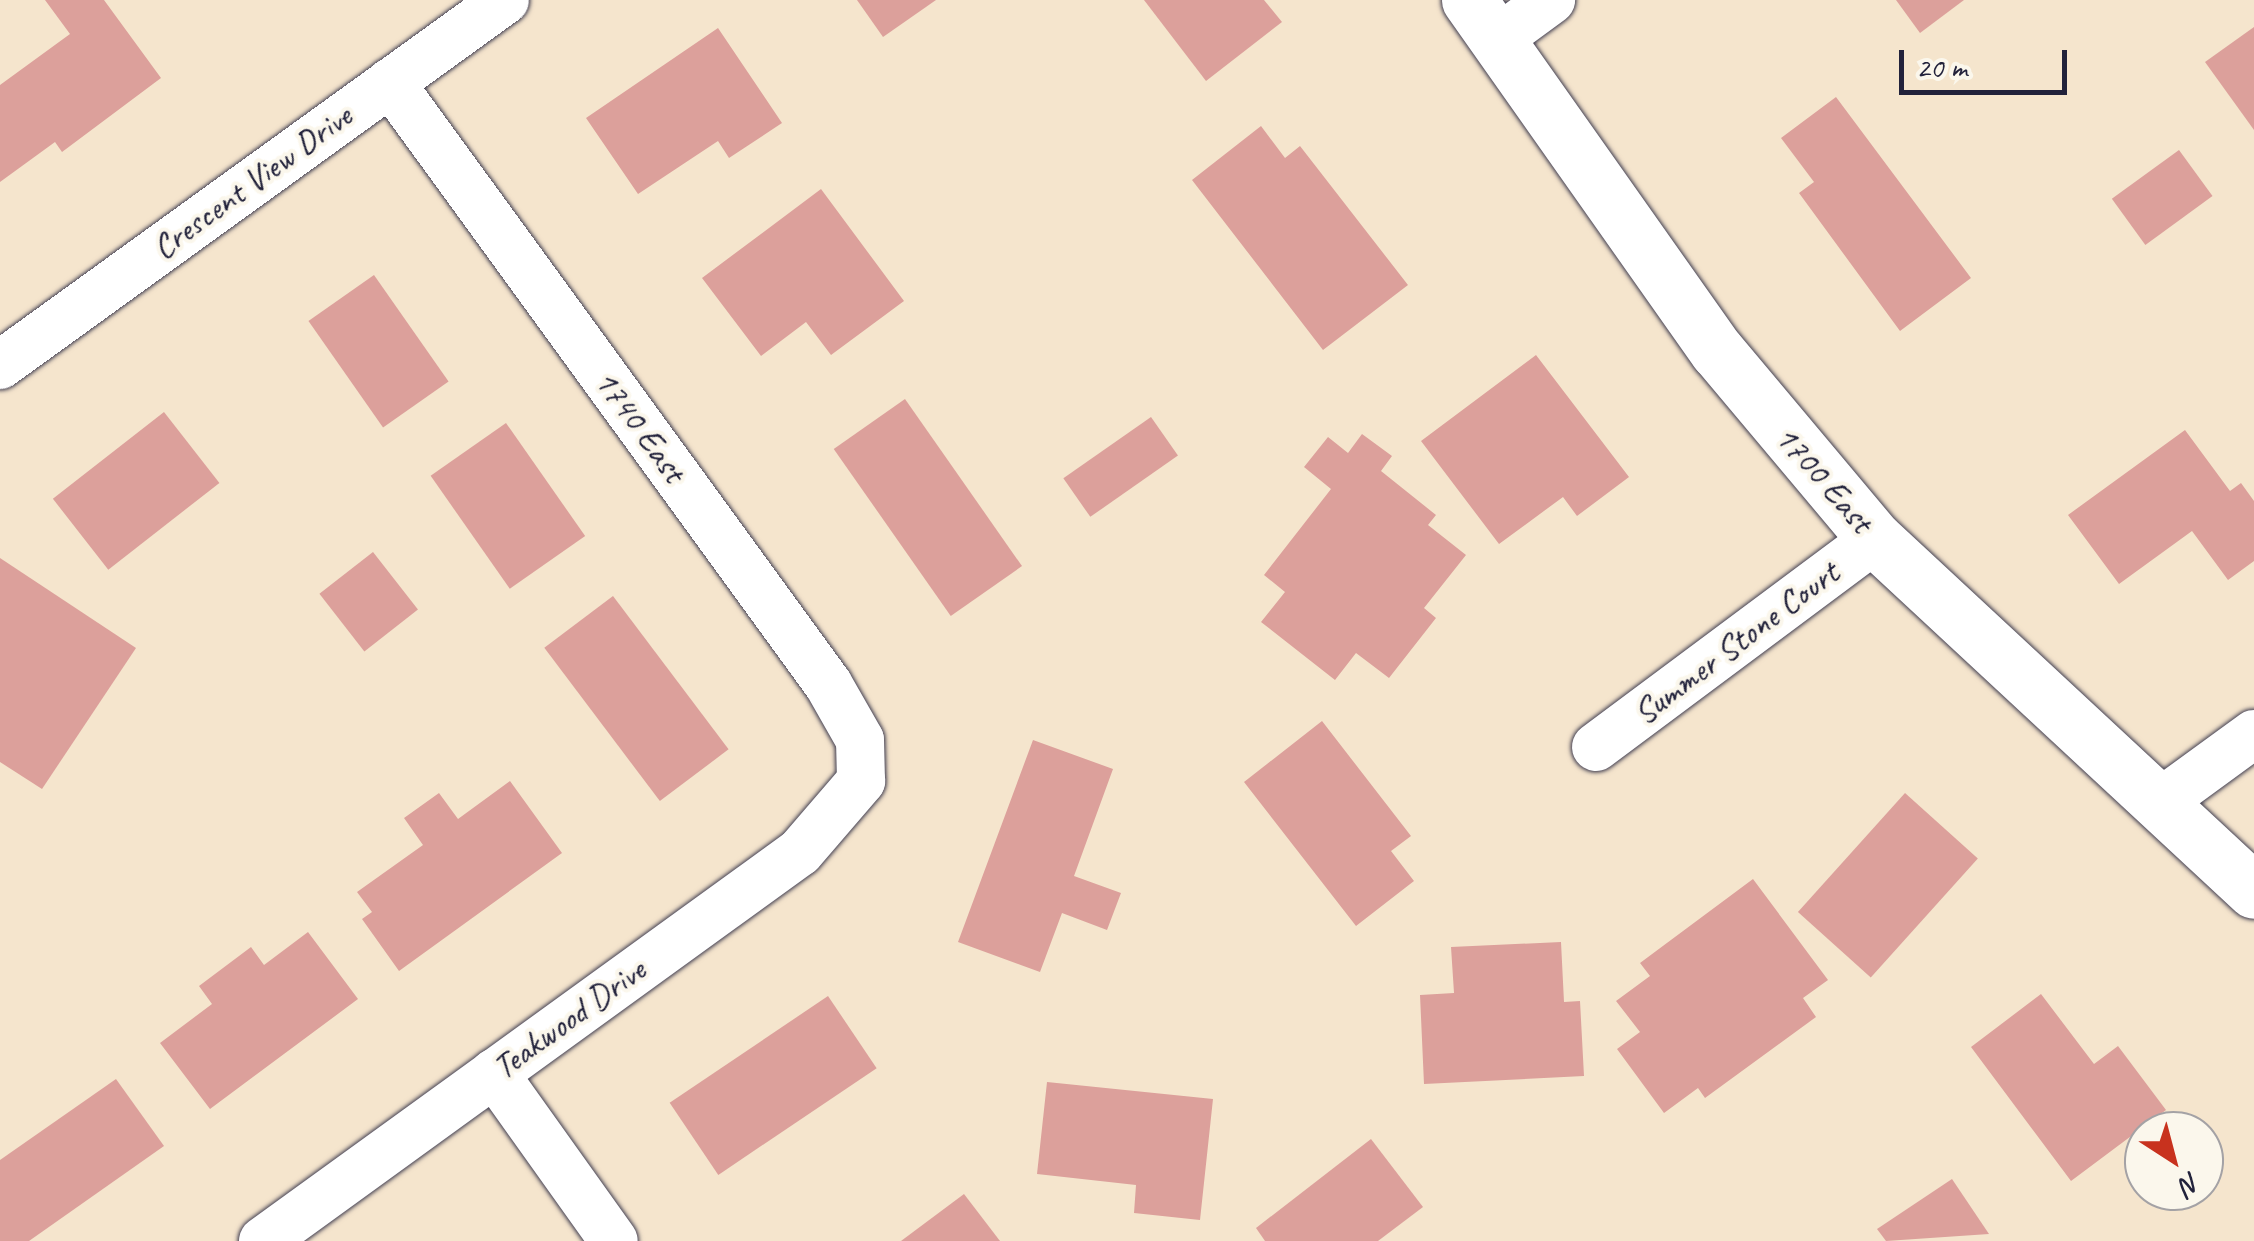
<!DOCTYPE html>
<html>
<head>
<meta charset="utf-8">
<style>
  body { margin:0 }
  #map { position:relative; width:2254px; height:1241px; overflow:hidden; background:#f5e5cd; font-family:Caveat,sans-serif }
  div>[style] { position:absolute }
  .building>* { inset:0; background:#dca09b; transform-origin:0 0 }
  .roads { filter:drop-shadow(0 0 2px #423f51) drop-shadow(0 0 2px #423f51) }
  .street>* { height:48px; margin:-24px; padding:0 24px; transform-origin:24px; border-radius:24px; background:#fff }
  .secondary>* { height:55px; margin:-27.5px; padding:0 27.5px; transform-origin:27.5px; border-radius:27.5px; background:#fff }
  span { translate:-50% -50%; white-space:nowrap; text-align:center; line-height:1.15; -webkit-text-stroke:8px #fbf7ec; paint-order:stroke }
  .street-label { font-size:35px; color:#22223b }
  .north { position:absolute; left:2124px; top:1111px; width:100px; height:100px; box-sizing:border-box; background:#fbf7ec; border:2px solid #a4a2a5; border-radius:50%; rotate:144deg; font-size:28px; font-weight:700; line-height:40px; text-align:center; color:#22223b }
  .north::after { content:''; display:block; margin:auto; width:35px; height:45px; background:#c8321e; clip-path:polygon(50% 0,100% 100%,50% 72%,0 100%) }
  .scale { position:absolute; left:1899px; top:50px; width:168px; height:45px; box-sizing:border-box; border:5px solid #22223b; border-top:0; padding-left:12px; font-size:30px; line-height:35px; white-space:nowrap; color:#22223b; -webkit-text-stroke:8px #fbf7ec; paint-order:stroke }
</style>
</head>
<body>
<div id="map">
  <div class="building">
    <i style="clip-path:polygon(45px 0,104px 0,161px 78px,62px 152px,55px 142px,0 182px,0 85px,70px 34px)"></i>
    <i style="clip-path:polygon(857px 0,936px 0,883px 37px)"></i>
    <i style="clip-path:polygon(1144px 0,1264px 0,1282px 22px,1206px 81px)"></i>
    <i style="clip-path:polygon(1896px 0,1964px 0,1920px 33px)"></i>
    <i style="clip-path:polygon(2254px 27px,2254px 130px,2205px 62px)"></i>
    <i style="clip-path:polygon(718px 28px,782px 123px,729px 158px,718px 141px,638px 194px,586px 118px)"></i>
    <i style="clip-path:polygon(1836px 97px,1971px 278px,1900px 331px,1799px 193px,1814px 182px,1781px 138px)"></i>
    <i style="clip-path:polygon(1261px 126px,1285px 158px,1300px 146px,1408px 285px,1323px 350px,1192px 180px)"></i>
    <i style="left:2179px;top:150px;width:57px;height:83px;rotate:54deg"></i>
    <i style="clip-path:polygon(821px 189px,904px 301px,831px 355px,806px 322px,761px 356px,702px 278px)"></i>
    <i style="left:374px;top:275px;width:130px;height:80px;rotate:55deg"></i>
    <i style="clip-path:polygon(1536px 355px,1629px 477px,1577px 516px,1563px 497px,1499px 544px,1421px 441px)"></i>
    <i style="left:905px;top:399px;width:204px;height:87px;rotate:55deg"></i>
    <i style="left:164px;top:412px;width:90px;height:141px;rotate:52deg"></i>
    <i style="left:1151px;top:417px;width:47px;height:107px;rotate:55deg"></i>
    <i style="left:506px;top:423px;width:138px;height:92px;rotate:55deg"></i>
    <i style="clip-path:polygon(2185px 430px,2230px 491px,2241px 483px,2254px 501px,2254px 561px,2228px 580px,2192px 531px,2119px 584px,2068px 515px)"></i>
    <i style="clip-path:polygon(1362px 434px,1392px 456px,1381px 471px,1436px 515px,1428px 525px,1466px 555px,1424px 608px,1436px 618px,1389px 678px,1356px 653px,1335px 680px,1261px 622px,1285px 592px,1264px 575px,1331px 489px,1304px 467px,1328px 437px,1348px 453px)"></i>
    <i style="left:373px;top:552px;width:73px;height:68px;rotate:52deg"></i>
    <i style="clip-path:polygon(0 558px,136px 648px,42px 789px,0 762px)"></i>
    <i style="left:613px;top:596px;width:192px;height:86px;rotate:53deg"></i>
    <i style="clip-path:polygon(1322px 721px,1411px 836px,1391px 851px,1414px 881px,1356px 926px,1244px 782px)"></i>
    <i style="clip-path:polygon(1033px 740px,1113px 769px,1074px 876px,1121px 893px,1107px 930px,1062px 913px,1040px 972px,958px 942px)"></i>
    <i style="clip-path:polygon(510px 781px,562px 853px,399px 971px,362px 919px,372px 912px,357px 892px,423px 845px,404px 818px,439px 793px,458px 819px)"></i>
    <i style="left:1905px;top:793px;width:98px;height:160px;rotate:42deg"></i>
    <i style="clip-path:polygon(1753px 879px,1828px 980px,1803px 998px,1816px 1017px,1705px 1098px,1698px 1088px,1664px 1113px,1617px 1049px,1640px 1032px,1616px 1001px,1650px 976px,1640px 963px)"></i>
    <i style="clip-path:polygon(308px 932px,358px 999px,210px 1109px,160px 1043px,212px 1004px,199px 986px,251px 947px,264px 965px)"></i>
    <i style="clip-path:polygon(1561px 942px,1564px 1002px,1580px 1001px,1584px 1076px,1424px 1084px,1420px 995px,1454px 993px,1451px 947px)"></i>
    <i style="clip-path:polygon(2041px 994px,2094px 1064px,2118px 1046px,2166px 1110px,2071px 1181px,1971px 1047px)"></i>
    <i style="left:828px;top:996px;width:87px;height:191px;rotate:56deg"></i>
    <i style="clip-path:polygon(116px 1079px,164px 1146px,29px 1241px,0 1241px,0 1160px)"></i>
    <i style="clip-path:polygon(1047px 1082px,1213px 1099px,1200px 1220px,1134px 1213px,1136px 1185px,1037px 1174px)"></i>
    <i style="clip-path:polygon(1371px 1139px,1423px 1207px,1378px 1241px,1265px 1241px,1256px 1228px)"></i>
    <i style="clip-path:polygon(1952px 1179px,1989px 1234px,1886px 1241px,1877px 1229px)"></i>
    <i style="clip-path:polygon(964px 1194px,1000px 1241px,901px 1241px)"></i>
  </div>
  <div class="roads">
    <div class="street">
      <i style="left:1498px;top:39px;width:66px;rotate:-36.3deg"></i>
      <i style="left:0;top:365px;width:623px;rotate:-35.86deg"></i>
      <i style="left:1596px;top:747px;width:348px;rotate:-36.7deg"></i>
      <i style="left:2158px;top:804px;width:119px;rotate:-36.1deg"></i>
      <i style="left:494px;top:1073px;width:206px;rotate:54.5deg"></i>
      <i style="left:263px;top:1241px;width:663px;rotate:-35.92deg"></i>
      <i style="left:800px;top:852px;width:94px;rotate:-49.3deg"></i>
      <i style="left:861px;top:781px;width:41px;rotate:-91.4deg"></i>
      <i style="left:860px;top:740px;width:64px;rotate:-119.7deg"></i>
      <i style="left:828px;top:684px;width:744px;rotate:-126.04deg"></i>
    </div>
    <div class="secondary">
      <i style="left:1469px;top:0;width:430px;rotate:54.8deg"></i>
      <i style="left:1717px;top:351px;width:246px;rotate:50deg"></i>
      <i style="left:1875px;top:539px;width:517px;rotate:42.88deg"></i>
    </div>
  </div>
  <div class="street-label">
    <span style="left:252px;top:182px;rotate:-36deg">Crescent View Drive</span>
    <span style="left:640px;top:426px;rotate:54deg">1740 East</span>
    <span style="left:1824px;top:479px;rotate:49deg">1700 East</span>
    <span style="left:1736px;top:643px;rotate:-37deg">Summer Stone Court</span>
    <span style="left:569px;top:1019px;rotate:-36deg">Teakwood Drive</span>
  </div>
  <div class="north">N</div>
  <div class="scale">20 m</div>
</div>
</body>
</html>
